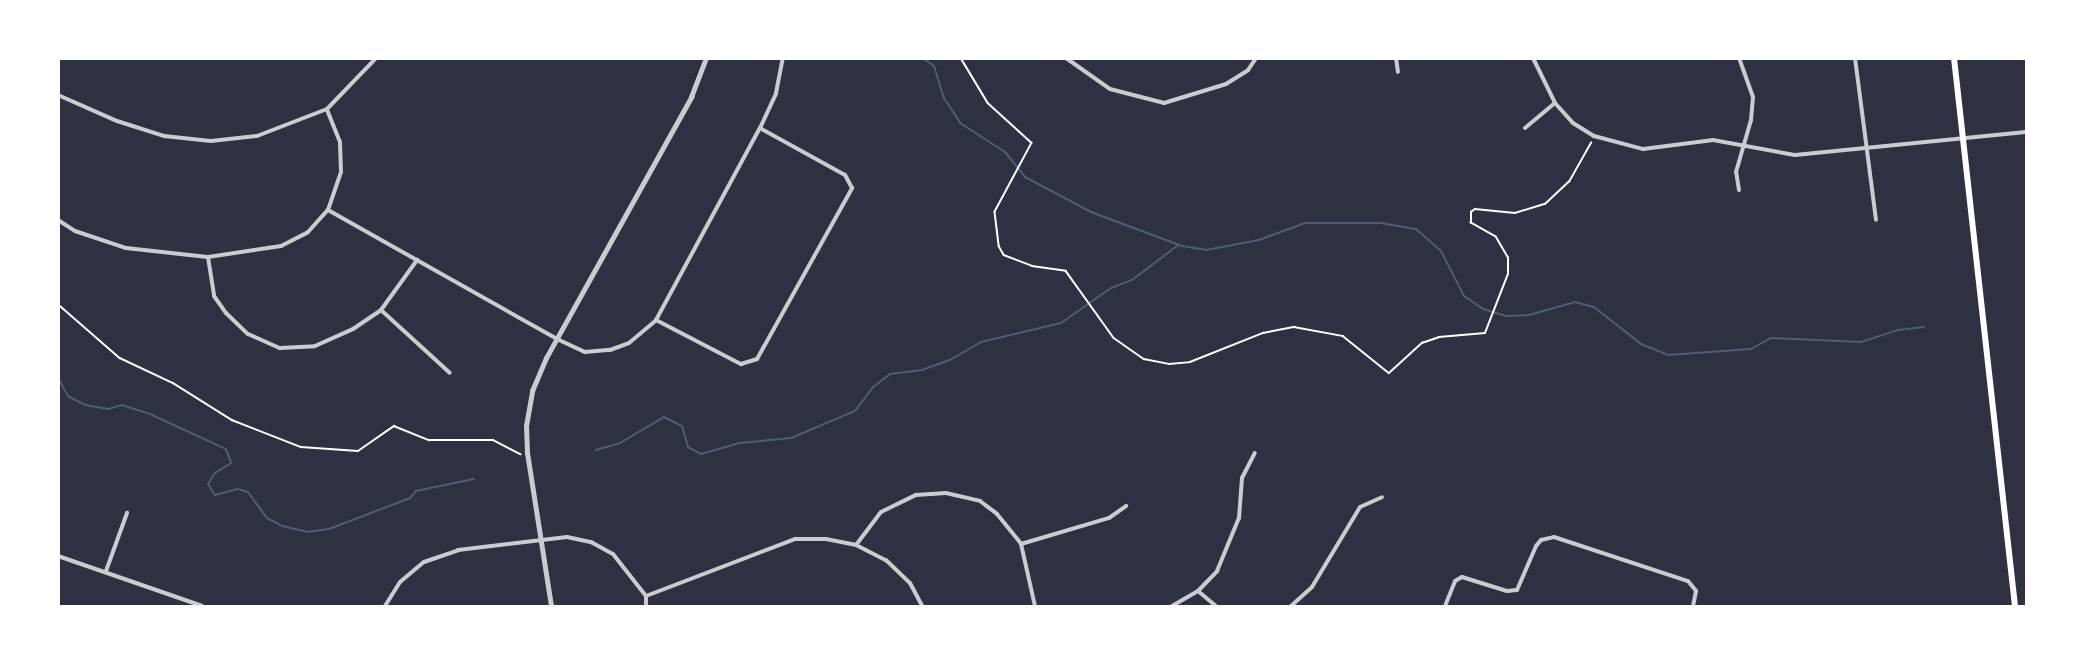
<!DOCTYPE html>
<html>
<head>
<meta charset="utf-8">
<style>
  body { margin:0 }
  #map { position:relative; width:2085px; height:665px; overflow:hidden; background:#2d3142; font-family:Quicksand,sans-serif }
  div>[style] { position:absolute }
  .stream>* { height:2px; margin:-1px; padding:0 1px; transform-origin:1px; border-radius:1px; background:#4f5d75 }
  .path>* { height:1.5px; margin:-0.75px; padding:0 0.75px; transform-origin:0.75px; border-radius:0.75px; background:#fff }
  .minor>* { height:4px; margin:-2px; padding:0 2px; transform-origin:2px; border-radius:2px; background:#caccd0 }
  .tertiary>* { height:4.5px; margin:-2.25px; padding:0 2.25px; transform-origin:2.25px; border-radius:2.25px; background:#caccd0 }
  .primary>* { height:6px; margin:-3px; padding:0 3px; transform-origin:3px; border-radius:3px; background:#fff }
  span { translate:-50% -50%; white-space:nowrap; text-align:center; line-height:1.15; -webkit-text-stroke:4.5px #fff; paint-order:stroke }
  .frame { position:absolute; inset:0; border:60px solid #fff; pointer-events:none }
</style>
</head>
<body>
<div id="map">
  <div class="stream">
    <i style="left:923px;top:58px;width:14px;rotate:36deg"></i>
    <i style="left:934px;top:66px;width:34px;rotate:73deg"></i>
    <i style="left:944px;top:98px;width:30px;rotate:57deg"></i>
    <i style="left:960px;top:123px;width:54px;rotate:32.8deg"></i>
    <i style="left:1005px;top:152px;width:32px;rotate:51deg"></i>
    <i style="left:1025px;top:177px;width:75px;rotate:27.9deg"></i>
    <i style="left:1091px;top:212px;width:97px;rotate:20.5deg"></i>
    <i style="left:1182px;top:246px;width:24px;rotate:9deg"></i>
    <i style="left:1206px;top:250px;width:54px;rotate:-10.7deg"></i>
    <i style="left:1259px;top:240px;width:49px;rotate:-20.3deg"></i>
    <i style="left:1305px;top:223px;width:76px"></i>
    <i style="left:1381px;top:223px;width:36px;rotate:10deg"></i>
    <i style="left:1416px;top:229px;width:33px;rotate:41deg"></i>
    <i style="left:1441px;top:251px;width:51px;rotate:62.9deg"></i>
    <i style="left:1464px;top:296px;width:23px;rotate:34deg"></i>
    <i style="left:1483px;top:309px;width:24px;rotate:17deg"></i>
    <i style="left:1506px;top:316px;width:23px;rotate:-2deg"></i>
    <i style="left:1529px;top:315px;width:48px;rotate:-15.8deg"></i>
    <i style="left:1575px;top:302px;width:20px;rotate:15deg"></i>
    <i style="left:1594px;top:307px;width:60px;rotate:38.2deg"></i>
    <i style="left:1641px;top:344px;width:29px;rotate:22deg"></i>
    <i style="left:1668px;top:355px;width:83px;rotate:-4.1deg"></i>
    <i style="left:1751px;top:349px;width:23px;rotate:-29deg"></i>
    <i style="left:1771px;top:338px;width:90px;rotate:2.5deg"></i>
    <i style="left:1861px;top:342px;width:40px;rotate:-18deg"></i>
    <i style="left:1899px;top:330px;width:25px;rotate:-7deg"></i>
    <i style="left:58px;top:378px;width:21px;rotate:61deg"></i>
    <i style="left:68px;top:396px;width:19px;rotate:28deg"></i>
    <i style="left:85px;top:405px;width:23px;rotate:10deg"></i>
    <i style="left:108px;top:409px;width:15px;rotate:-16deg"></i>
    <i style="left:122px;top:405px;width:32px;rotate:18deg"></i>
    <i style="left:152px;top:415px;width:81px;rotate:24.7deg"></i>
    <i style="left:226px;top:449px;width:15px;rotate:70deg"></i>
    <i style="left:231px;top:463px;width:19px;rotate:148deg"></i>
    <i style="left:215px;top:473px;width:13px;rotate:122deg"></i>
    <i style="left:208px;top:484px;width:13px;rotate:58deg"></i>
    <i style="left:215px;top:495px;width:24px;rotate:-15deg"></i>
    <i style="left:238px;top:489px;width:10px;rotate:17deg"></i>
    <i style="left:248px;top:492px;width:32px;rotate:54deg"></i>
    <i style="left:267px;top:518px;width:17px;rotate:28deg"></i>
    <i style="left:282px;top:526px;width:26px;rotate:13deg"></i>
    <i style="left:307px;top:532px;width:22px;rotate:-8deg"></i>
    <i style="left:329px;top:529px;width:87px;rotate:-20.9deg"></i>
    <i style="left:410px;top:498px;width:9px;rotate:-49deg"></i>
    <i style="left:416px;top:491px;width:59px;rotate:-11.7deg"></i>
    <i style="left:596px;top:450px;width:25px;rotate:-16deg"></i>
    <i style="left:620px;top:443px;width:51px;rotate:-30.6deg"></i>
    <i style="left:664px;top:417px;width:20px;rotate:27deg"></i>
    <i style="left:682px;top:426px;width:22px;rotate:74deg"></i>
    <i style="left:688px;top:447px;width:15px;rotate:28deg"></i>
    <i style="left:701px;top:454px;width:41px;rotate:-15.8deg"></i>
    <i style="left:740px;top:443px;width:51px;rotate:-5.6deg"></i>
    <i style="left:791px;top:438px;width:69px;rotate:-22.9deg"></i>
    <i style="left:855px;top:411px;width:30px;rotate:-53deg"></i>
    <i style="left:873px;top:387px;width:21px;rotate:-37deg"></i>
    <i style="left:890px;top:374px;width:32px;rotate:-7deg"></i>
    <i style="left:922px;top:370px;width:30px;rotate:-20deg"></i>
    <i style="left:950px;top:360px;width:36px;rotate:-30deg"></i>
    <i style="left:981px;top:342px;width:82px;rotate:-13.4deg"></i>
    <i style="left:1061px;top:323px;width:61px;rotate:-35deg"></i>
    <i style="left:1111px;top:288px;width:22px;rotate:-21deg"></i>
    <i style="left:1132px;top:280px;width:56px;rotate:-37.1deg"></i>
  </div>
  <div class="path">
    <i style="left:961px;top:58px;width:52px;rotate:59deg"></i>
    <i style="left:988px;top:103px;width:59px;rotate:42.3deg"></i>
    <i style="left:1032px;top:143px;width:78px;rotate:118.2deg"></i>
    <i style="left:995px;top:212px;width:34px;rotate:83deg"></i>
    <i style="left:999px;top:246px;width:10px;rotate:61deg"></i>
    <i style="left:1004px;top:255px;width:30px;rotate:21deg"></i>
    <i style="left:1032px;top:266px;width:34px;rotate:8deg"></i>
    <i style="left:1066px;top:271px;width:82px;rotate:54.4deg"></i>
    <i style="left:1114px;top:338px;width:37px;rotate:35deg"></i>
    <i style="left:1144px;top:359px;width:25px;rotate:11deg"></i>
    <i style="left:1169px;top:364px;width:21px;rotate:-5deg"></i>
    <i style="left:1190px;top:362px;width:79px;rotate:-21.7deg"></i>
    <i style="left:1263px;top:333px;width:32px;rotate:-11deg"></i>
    <i style="left:1294px;top:327px;width:50px;rotate:10.4deg"></i>
    <i style="left:1343px;top:336px;width:59px;rotate:38.8deg"></i>
    <i style="left:1389px;top:373px;width:45px;rotate:-42.3deg"></i>
    <i style="left:1422px;top:343px;width:18px;rotate:-19deg"></i>
    <i style="left:1439px;top:337px;width:46px;rotate:-5deg"></i>
    <i style="left:1485px;top:333px;width:63px;rotate:-68.7deg"></i>
    <i style="left:1508px;top:274px;width:16px;rotate:-90deg"></i>
    <i style="left:1508px;top:258px;width:24px;rotate:-120deg"></i>
    <i style="left:1496px;top:237px;width:29px;rotate:-151deg"></i>
    <i style="left:1471px;top:223px;width:11px;rotate:-90deg"></i>
    <i style="left:1471px;top:212px;width:5px;rotate:-37deg"></i>
    <i style="left:1475px;top:209px;width:40px;rotate:5.7deg"></i>
    <i style="left:1515px;top:213px;width:31px;rotate:-17deg"></i>
    <i style="left:1545px;top:204px;width:33px;rotate:-43deg"></i>
    <i style="left:1569px;top:182px;width:45px;rotate:-60.6deg"></i>
    <i style="left:58px;top:304px;width:82px;rotate:41.1deg"></i>
    <i style="left:120px;top:358px;width:59px;rotate:25.3deg"></i>
    <i style="left:173px;top:383px;width:70px;rotate:32.1deg"></i>
    <i style="left:232px;top:420px;width:74px;rotate:21.4deg"></i>
    <i style="left:301px;top:447px;width:57px;rotate:4deg"></i>
    <i style="left:358px;top:451px;width:44px;rotate:-34.8deg"></i>
    <i style="left:394px;top:426px;width:38px;rotate:22deg"></i>
    <i style="left:429px;top:440px;width:64px"></i>
    <i style="left:493px;top:440px;width:31px;rotate:27deg"></i>
  </div>
  <div class="minor">
    <i style="left:1066px;top:58px;width:54px;rotate:35.2deg"></i>
    <i style="left:1110px;top:89px;width:56px;rotate:14.5deg"></i>
    <i style="left:1164px;top:103px;width:65px;rotate:-17deg"></i>
    <i style="left:1226px;top:84px;width:26px;rotate:-32deg"></i>
    <i style="left:1248px;top:70px;width:14px;rotate:-56deg"></i>
    <i style="left:1396px;top:58px;width:14px;rotate:82deg"></i>
    <i style="left:1533px;top:58px;width:50px;rotate:63.9deg"></i>
    <i style="left:1555px;top:103px;width:27px;rotate:48deg"></i>
    <i style="left:1573px;top:123px;width:25px;rotate:32deg"></i>
    <i style="left:1594px;top:136px;width:51px;rotate:14.9deg"></i>
    <i style="left:1643px;top:149px;width:71px;rotate:-7.3deg"></i>
    <i style="left:1713px;top:140px;width:83px;rotate:10.4deg"></i>
    <i style="left:1795px;top:155px;width:232px;rotate:-5.7deg"></i>
    <i style="left:1855px;top:58px;width:163px;rotate:82.6deg"></i>
    <i style="left:58px;top:95px;width:64px;rotate:23.8deg"></i>
    <i style="left:117px;top:121px;width:49px;rotate:17.7deg"></i>
    <i style="left:164px;top:136px;width:47px;rotate:6.1deg"></i>
    <i style="left:211px;top:141px;width:46px;rotate:-6.2deg"></i>
    <i style="left:257px;top:136px;width:75px;rotate:-21.1deg"></i>
    <i style="left:327px;top:109px;width:71px;rotate:-46.1deg"></i>
    <i style="left:1525px;top:128px;width:39px;rotate:-40deg"></i>
    <i style="left:1739px;top:190px;width:18px;rotate:-99deg"></i>
    <i style="left:1736px;top:172px;width:54px;rotate:-73.9deg"></i>
    <i style="left:1751px;top:120px;width:23px;rotate:-85deg"></i>
    <i style="left:1753px;top:97px;width:41px;rotate:-109.7deg"></i>
    <i style="left:328px;top:210px;width:263px;rotate:29.4deg"></i>
    <i style="left:557px;top:339px;width:31px;rotate:25deg"></i>
    <i style="left:585px;top:352px;width:25px;rotate:-5deg"></i>
    <i style="left:610px;top:350px;width:20px;rotate:-20deg"></i>
    <i style="left:629px;top:343px;width:35px;rotate:-40deg"></i>
    <i style="left:656px;top:320px;width:218px;rotate:-61.6deg"></i>
    <i style="left:760px;top:128px;width:38px;rotate:-65deg"></i>
    <i style="left:776px;top:93px;width:36px;rotate:-79deg"></i>
    <i style="left:58px;top:220px;width:20px;rotate:33deg"></i>
    <i style="left:75px;top:231px;width:54px;rotate:18.4deg"></i>
    <i style="left:126px;top:248px;width:82px;rotate:6.3deg"></i>
    <i style="left:208px;top:257px;width:74px;rotate:-8.6deg"></i>
    <i style="left:281px;top:246px;width:30px;rotate:-27deg"></i>
    <i style="left:308px;top:232px;width:30px;rotate:-48deg"></i>
    <i style="left:328px;top:210px;width:40px;rotate:-71.1deg"></i>
    <i style="left:341px;top:172px;width:30px;rotate:-92deg"></i>
    <i style="left:340px;top:142px;width:35px;rotate:-112deg"></i>
    <i style="left:208px;top:257px;width:39px;rotate:81deg"></i>
    <i style="left:214px;top:296px;width:21px;rotate:55deg"></i>
    <i style="left:226px;top:313px;width:30px;rotate:44deg"></i>
    <i style="left:248px;top:334px;width:35px;rotate:24deg"></i>
    <i style="left:280px;top:348px;width:35px;rotate:-3deg"></i>
    <i style="left:315px;top:346px;width:42px;rotate:-24.1deg"></i>
    <i style="left:353px;top:329px;width:34px;rotate:-34deg"></i>
    <i style="left:381px;top:310px;width:62px;rotate:-54.2deg"></i>
    <i style="left:381px;top:310px;width:93px;rotate:42.4deg"></i>
    <i style="left:656px;top:320px;width:96px;rotate:27.4deg"></i>
    <i style="left:741px;top:364px;width:17px;rotate:-17deg"></i>
    <i style="left:757px;top:359px;width:196px;rotate:-60.9deg"></i>
    <i style="left:852px;top:188px;width:15px;rotate:-118deg"></i>
    <i style="left:845px;top:175px;width:97px;rotate:-151.1deg"></i>
    <i style="left:1021px;top:544px;width:92px;rotate:-16.5deg"></i>
    <i style="left:1109px;top:518px;width:21px;rotate:-35deg"></i>
    <i style="left:856px;top:545px;width:41px;rotate:-52.9deg"></i>
    <i style="left:881px;top:512px;width:39px;rotate:-26deg"></i>
    <i style="left:916px;top:495px;width:30px;rotate:-4deg"></i>
    <i style="left:946px;top:493px;width:35px;rotate:13deg"></i>
    <i style="left:980px;top:501px;width:21px;rotate:37deg"></i>
    <i style="left:997px;top:514px;width:38px;rotate:51deg"></i>
    <i style="left:1021px;top:544px;width:64px;rotate:77.3deg"></i>
    <i style="left:58px;top:556px;width:152px;rotate:19.1deg"></i>
    <i style="left:106px;top:571px;width:62px;rotate:-70.1deg"></i>
    <i style="left:1198px;top:591px;width:23px;rotate:40deg"></i>
    <i style="left:646px;top:596px;width:160px;rotate:-20.9deg"></i>
    <i style="left:795px;top:539px;width:31px"></i>
    <i style="left:826px;top:539px;width:31px;rotate:11deg"></i>
    <i style="left:856px;top:545px;width:34px;rotate:27deg"></i>
    <i style="left:886px;top:560px;width:33px;rotate:44deg"></i>
    <i style="left:910px;top:583px;width:26px;rotate:62deg"></i>
    <i style="left:385px;top:606px;width:28px;rotate:-58deg"></i>
    <i style="left:400px;top:582px;width:31px;rotate:-40deg"></i>
    <i style="left:424px;top:562px;width:36px;rotate:-19deg"></i>
    <i style="left:458px;top:550px;width:110px;rotate:-6.8deg"></i>
    <i style="left:567px;top:537px;width:25px;rotate:12deg"></i>
    <i style="left:591px;top:542px;width:25px;rotate:29deg"></i>
    <i style="left:613px;top:554px;width:53px;rotate:51.8deg"></i>
    <i style="left:646px;top:596px;width:10px;rotate:90deg"></i>
    <i style="left:1172px;top:606px;width:30px;rotate:-30deg"></i>
    <i style="left:1198px;top:591px;width:28px;rotate:-46deg"></i>
    <i style="left:1217px;top:571px;width:57px;rotate:-67.5deg"></i>
    <i style="left:1239px;top:518px;width:40px;rotate:-85.7deg"></i>
    <i style="left:1242px;top:478px;width:28px;rotate:-63deg"></i>
    <i style="left:1291px;top:606px;width:28px;rotate:-42deg"></i>
    <i style="left:1312px;top:587px;width:93px;rotate:-59deg"></i>
    <i style="left:1360px;top:507px;width:24px;rotate:-24deg"></i>
    <i style="left:1445px;top:606px;width:27px;rotate:-68deg"></i>
    <i style="left:1455px;top:581px;width:8px;rotate:-30deg"></i>
    <i style="left:1462px;top:577px;width:47px;rotate:17.3deg"></i>
    <i style="left:1507px;top:591px;width:10px;rotate:-6deg"></i>
    <i style="left:1517px;top:590px;width:48px;rotate:-66.6deg"></i>
    <i style="left:1536px;top:546px;width:8px;rotate:-50deg"></i>
    <i style="left:1541px;top:540px;width:13px;rotate:-13deg"></i>
    <i style="left:1554px;top:537px;width:141px;rotate:18.2deg"></i>
    <i style="left:1688px;top:581px;width:13px;rotate:51deg"></i>
    <i style="left:1696px;top:591px;width:15px;rotate:101deg"></i>
  </div>
  <div class="tertiary">
    <i style="left:551px;top:606px;width:155px;rotate:-98.9deg"></i>
    <i style="left:527px;top:453px;width:27px;rotate:-92deg"></i>
    <i style="left:526px;top:426px;width:36px;rotate:-80deg"></i>
    <i style="left:532px;top:391px;width:36px;rotate:-67deg"></i>
    <i style="left:546px;top:358px;width:299px;rotate:-60.9deg"></i>
    <i style="left:691px;top:97px;width:42px;rotate:-69deg"></i>
  </div>
  <div class="primary">
    <i style="left:1954px;top:58px;width:551px;rotate:83.65deg"></i>
  </div>
  <div class="frame"></div>
</div>
</body>
</html>
